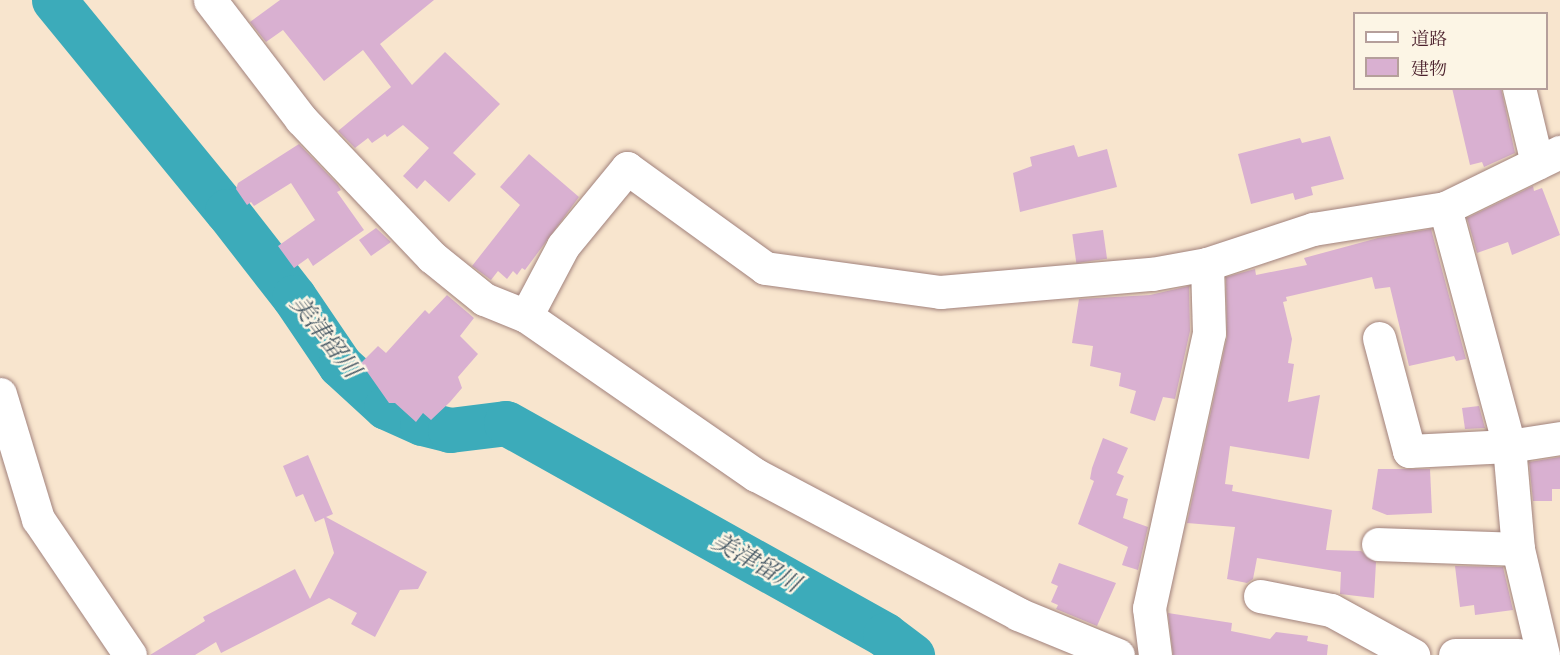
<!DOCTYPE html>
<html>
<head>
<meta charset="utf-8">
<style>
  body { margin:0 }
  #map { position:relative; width:1560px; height:655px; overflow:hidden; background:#f8e5ce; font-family:"IM FELL Great Primer","Noto Serif JP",serif }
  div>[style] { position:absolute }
  .river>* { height:45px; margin:-22.5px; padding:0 22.5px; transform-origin:22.5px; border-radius:22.5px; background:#3cabba }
  .building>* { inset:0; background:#d9b0d1; transform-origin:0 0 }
  .roads { filter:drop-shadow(0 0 2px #a1827c) drop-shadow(0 0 2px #a1827c) }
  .minor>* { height:33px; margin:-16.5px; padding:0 16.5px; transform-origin:16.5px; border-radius:16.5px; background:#fff }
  span { translate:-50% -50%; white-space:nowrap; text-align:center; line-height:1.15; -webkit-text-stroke:5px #fcf5e5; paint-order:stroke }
  .water-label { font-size:24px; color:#445764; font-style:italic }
  .legend { position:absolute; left:1353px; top:12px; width:195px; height:78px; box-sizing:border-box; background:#fcf5e5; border:2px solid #b59f9b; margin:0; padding:8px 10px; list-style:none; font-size:18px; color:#4a1f2b }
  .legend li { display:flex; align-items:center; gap:12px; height:30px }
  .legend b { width:30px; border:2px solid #b59f9b }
</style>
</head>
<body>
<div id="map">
  <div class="river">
    <i style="left:54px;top:0;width:273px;rotate:50.7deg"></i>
    <i style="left:227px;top:211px;width:109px;rotate:52.1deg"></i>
    <i style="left:294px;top:297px;width:82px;rotate:55.9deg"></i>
    <i style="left:340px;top:365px;width:62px;rotate:42.4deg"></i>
    <i style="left:386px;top:407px;width:39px;rotate:24deg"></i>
    <i style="left:422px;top:423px;width:29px;rotate:14deg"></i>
    <i style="left:450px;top:430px;width:56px;rotate:-7.1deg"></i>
    <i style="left:506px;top:423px;width:434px;rotate:29.2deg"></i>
    <i style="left:885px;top:635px;width:34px;rotate:37deg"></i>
  </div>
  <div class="building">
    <i style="clip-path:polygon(280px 0,434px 0,380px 44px,412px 85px,445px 52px,500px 104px,453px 153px,476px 174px,449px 202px,425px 180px,417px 189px,403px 176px,429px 148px,403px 125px,387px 137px,385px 134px,372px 143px,368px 138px,355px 148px,338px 131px,391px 87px,363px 50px,324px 81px,283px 30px,266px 42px,250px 22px)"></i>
    <i style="clip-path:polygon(1452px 88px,1501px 88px,1515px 153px,1484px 167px,1482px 162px,1470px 165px)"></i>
    <i style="clip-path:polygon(1330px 136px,1344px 179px,1311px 187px,1313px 195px,1295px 200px,1293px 193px,1251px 204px,1238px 154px,1300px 138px,1302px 143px)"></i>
    <i style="clip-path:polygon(299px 144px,338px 185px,341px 190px,337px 192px,364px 230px,313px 266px,308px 258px,294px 268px,278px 246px,315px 220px,291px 183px,254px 206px,251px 202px,247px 205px,236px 189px,238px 183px)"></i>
    <i style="clip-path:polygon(1074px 145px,1078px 157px,1107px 149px,1117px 187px,1020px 212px,1013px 173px,1032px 166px,1030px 157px)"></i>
    <i style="clip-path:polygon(529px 154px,579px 197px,525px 270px,522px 268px,517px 275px,513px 271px,507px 279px,498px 271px,491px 280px,472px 266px,520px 205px,500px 187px)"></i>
    <i style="clip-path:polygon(1533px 186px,1534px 191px,1542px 188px,1560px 235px,1512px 255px,1508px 242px,1477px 253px,1467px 218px)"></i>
    <i style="clip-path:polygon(376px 228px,391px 242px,371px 256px,359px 240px)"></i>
    <i style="clip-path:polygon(1431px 229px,1466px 359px,1456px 361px,1454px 356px,1409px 366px,1390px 287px,1375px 289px,1372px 277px,1286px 297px,1287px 301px,1283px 302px,1292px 339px,1288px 363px,1294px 364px,1288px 402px,1320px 395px,1309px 459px,1230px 446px,1225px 484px,1233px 485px,1232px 491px,1332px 510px,1326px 550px,1361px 551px,1376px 562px,1374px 598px,1340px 594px,1341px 572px,1257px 558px,1253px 579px,1247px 583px,1227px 579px,1235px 527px,1187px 523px,1227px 337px,1226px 277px,1255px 269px,1256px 275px,1307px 265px,1304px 258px,1378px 238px)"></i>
    <i style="left:1103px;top:230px;width:29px;height:31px;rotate:82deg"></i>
    <i style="clip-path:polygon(1189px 286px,1190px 331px,1175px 399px,1163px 397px,1155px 421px,1130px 413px,1136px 391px,1119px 386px,1121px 373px,1090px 366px,1093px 346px,1072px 343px,1079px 299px,1150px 295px)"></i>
    <i style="clip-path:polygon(447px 295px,474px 318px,460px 336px,478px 354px,458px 377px,462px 388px,450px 402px,431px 420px,423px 413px,416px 422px,395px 403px,389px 403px,361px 363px,378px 346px,386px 353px,425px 310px,429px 314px)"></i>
    <i style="clip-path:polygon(1479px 406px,1485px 428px,1465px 429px,1462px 408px)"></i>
    <i style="clip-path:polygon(1103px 438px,1128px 448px,1117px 473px,1124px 476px,1116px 495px,1128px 499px,1123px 518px,1148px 527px,1138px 570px,1122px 565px,1128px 547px,1078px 524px,1094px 481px,1090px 479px,1092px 468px)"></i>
    <i style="clip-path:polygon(308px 455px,333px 514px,326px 517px,427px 572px,418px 589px,400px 590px,375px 637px,351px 624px,357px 613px,329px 598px,221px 653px,216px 642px,195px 655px,150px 655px,205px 621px,203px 617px,295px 569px,310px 599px,334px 553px,324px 518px,315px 522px,303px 494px,296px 497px,283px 466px)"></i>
    <i style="clip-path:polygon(1560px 457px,1560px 489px,1552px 489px,1552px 501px,1533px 501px,1529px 462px)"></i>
    <i style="clip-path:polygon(1378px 469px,1430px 469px,1432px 513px,1387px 515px,1372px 509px)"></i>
    <i style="clip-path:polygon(1059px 563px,1116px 583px,1097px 626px,1056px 609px,1058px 605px,1051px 602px,1058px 586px,1051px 583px)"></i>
    <i style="clip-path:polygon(1455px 566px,1503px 567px,1513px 610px,1475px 615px,1474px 605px,1460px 607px)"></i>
    <i style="clip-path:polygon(1168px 613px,1232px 623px,1231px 631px,1270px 639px,1276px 632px,1308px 636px,1307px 641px,1328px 645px,1327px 655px,1173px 655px)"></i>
  </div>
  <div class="roads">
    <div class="minor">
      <i style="left:210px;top:0;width:150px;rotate:52.6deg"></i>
      <i style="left:301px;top:119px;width:190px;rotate:46.5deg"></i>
      <i style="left:432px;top:257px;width:67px;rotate:38.9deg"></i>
      <i style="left:484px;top:299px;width:45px;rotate:22deg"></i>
      <i style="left:526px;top:316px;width:280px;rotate:34.7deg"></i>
      <i style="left:756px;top:475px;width:297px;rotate:27.9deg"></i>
      <i style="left:1018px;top:614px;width:108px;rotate:22.3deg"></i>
      <i style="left:1519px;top:88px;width:77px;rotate:76.5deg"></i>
      <i style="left:1445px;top:208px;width:246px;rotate:74.9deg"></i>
      <i style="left:1509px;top:446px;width:103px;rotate:85deg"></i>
      <i style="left:1518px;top:549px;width:109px;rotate:76.7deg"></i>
      <i style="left:526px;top:316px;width:79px;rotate:-62.1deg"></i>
      <i style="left:563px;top:246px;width:101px;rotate:-50.6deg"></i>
      <i style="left:627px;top:168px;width:170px;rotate:35.9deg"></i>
      <i style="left:765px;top:268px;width:177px;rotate:7.8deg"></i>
      <i style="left:940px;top:292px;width:213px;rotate:-4.9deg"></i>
      <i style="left:1152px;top:274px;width:56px;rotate:-10.3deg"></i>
      <i style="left:1207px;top:264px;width:112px;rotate:-18.3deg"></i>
      <i style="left:1313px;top:229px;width:134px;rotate:-9deg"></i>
      <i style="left:1445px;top:208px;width:128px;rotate:-26deg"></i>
      <i style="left:1379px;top:338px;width:117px;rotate:75.1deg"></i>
      <i style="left:1409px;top:451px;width:100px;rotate:-2.9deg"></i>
      <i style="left:1509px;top:446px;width:52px;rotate:-8.9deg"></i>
      <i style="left:0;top:394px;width:131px;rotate:73.1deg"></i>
      <i style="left:38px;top:519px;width:164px;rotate:55.9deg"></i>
      <i style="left:1378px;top:544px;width:140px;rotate:2deg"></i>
      <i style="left:1260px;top:596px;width:72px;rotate:11.2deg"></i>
      <i style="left:1331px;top:610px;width:94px;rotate:28.8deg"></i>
      <i style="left:1155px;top:655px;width:47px;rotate:-97.3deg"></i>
      <i style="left:1149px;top:608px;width:281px;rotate:-77.7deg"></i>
      <i style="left:1209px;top:333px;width:69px;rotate:-91.7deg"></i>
      <i style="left:1455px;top:655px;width:63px"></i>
    </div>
  </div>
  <div class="water-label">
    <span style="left:325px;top:337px;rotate:52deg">美津留川</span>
    <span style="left:756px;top:563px;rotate:29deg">美津留川</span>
  </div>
  <ul class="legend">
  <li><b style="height:8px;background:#fff"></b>道路</li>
  <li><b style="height:16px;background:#d9b0d1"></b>建物</li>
  </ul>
</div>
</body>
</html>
